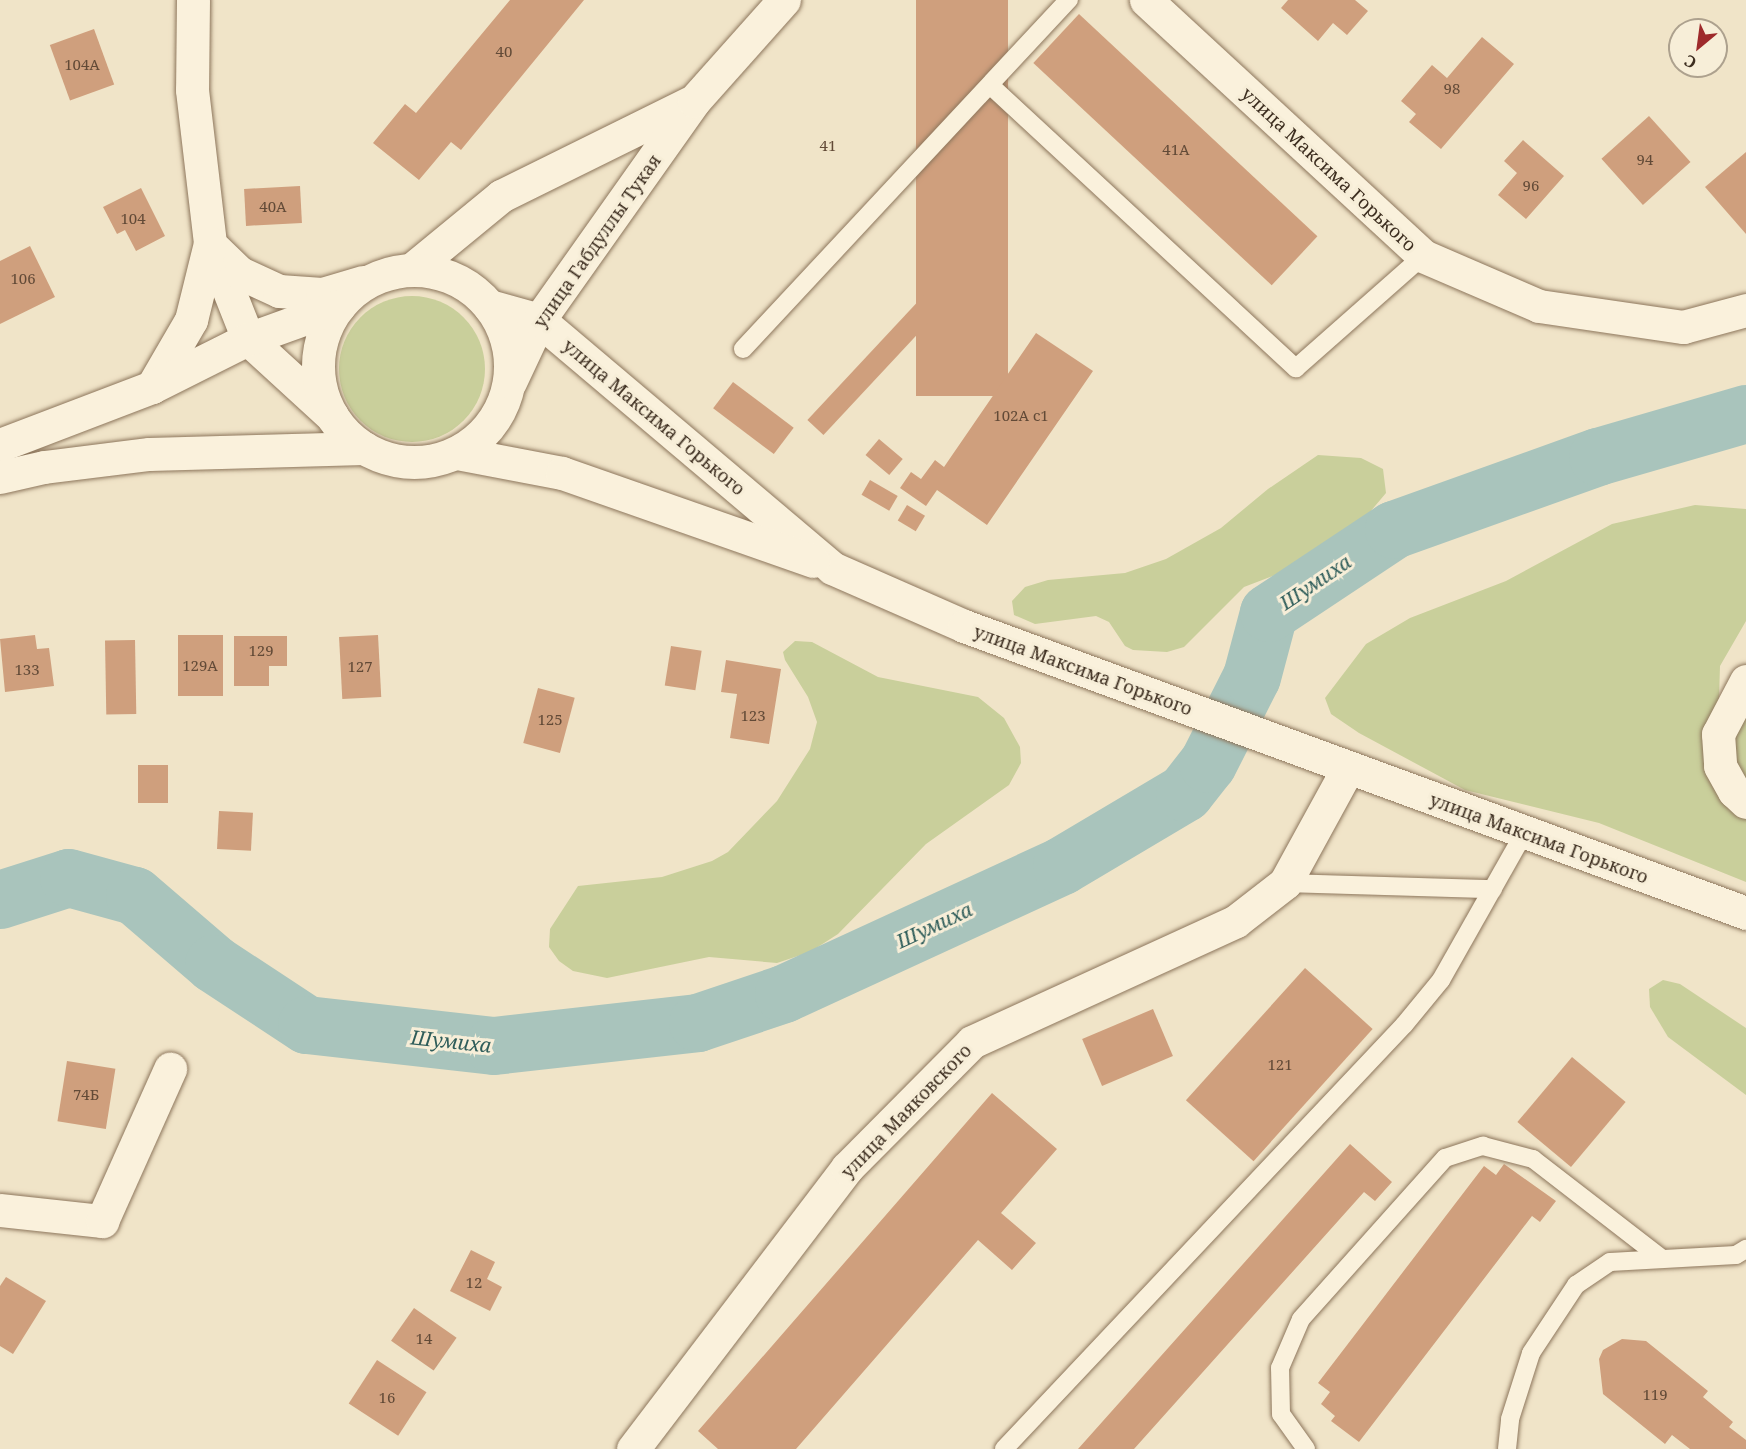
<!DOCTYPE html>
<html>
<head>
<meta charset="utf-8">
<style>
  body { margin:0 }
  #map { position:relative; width:1746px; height:1449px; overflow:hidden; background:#f0e4c8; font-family:"Noto Serif",serif }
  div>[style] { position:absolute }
  .green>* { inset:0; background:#c9cf9b }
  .round { border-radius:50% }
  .river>* { height:58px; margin:-29px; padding:0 29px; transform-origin:29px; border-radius:29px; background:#a9c4bc }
  .building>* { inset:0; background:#cf9f7d; transform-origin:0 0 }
  .roads { filter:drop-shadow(0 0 2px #8d765c) drop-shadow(0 0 2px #8d765c) }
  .service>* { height:18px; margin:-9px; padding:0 9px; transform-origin:9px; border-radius:9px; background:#faf1dc }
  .minor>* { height:33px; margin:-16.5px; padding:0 16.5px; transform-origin:16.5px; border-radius:16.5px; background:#faf1dc }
  .tertiary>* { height:33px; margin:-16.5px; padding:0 16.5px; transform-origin:16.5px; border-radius:16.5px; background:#faf1dc }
  .secondary>* { height:33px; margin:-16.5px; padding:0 16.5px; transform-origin:16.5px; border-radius:16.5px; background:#faf1dc }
  .secondary>.ring { margin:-16.5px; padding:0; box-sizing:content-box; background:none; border:33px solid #faf1dc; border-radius:50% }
  span { translate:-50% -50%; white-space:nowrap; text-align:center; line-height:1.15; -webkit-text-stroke:6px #f7eed8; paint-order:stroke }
  .number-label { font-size:15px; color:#624a37 }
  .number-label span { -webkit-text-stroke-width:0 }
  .street-label { font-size:18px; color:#3d2e20 }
  .water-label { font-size:20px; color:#2f5d5a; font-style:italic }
  .north { position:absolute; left:1668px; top:18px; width:60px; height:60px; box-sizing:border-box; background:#f7eed8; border:2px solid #ada18e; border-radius:50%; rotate:209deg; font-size:16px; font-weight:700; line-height:24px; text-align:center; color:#3d2e20 }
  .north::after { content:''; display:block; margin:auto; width:21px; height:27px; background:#9e2a2b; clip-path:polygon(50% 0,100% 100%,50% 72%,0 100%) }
</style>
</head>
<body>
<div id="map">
  <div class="green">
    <i class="round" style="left:339px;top:296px;width:146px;height:146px"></i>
    <i style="clip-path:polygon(1318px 455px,1361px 458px,1383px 469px,1386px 493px,1370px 512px,1301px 565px,1244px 587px,1184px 647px,1167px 652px,1133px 650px,1125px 646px,1109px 622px,1096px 616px,1035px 624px,1014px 615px,1012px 601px,1025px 587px,1048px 580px,1125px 573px,1166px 559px,1221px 528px,1268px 489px)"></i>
    <i style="clip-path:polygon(1695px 505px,1746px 509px,1746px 621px,1720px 666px,1719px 698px,1746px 712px,1746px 882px,1599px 823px,1465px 790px,1359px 733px,1331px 714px,1325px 698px,1366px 644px,1410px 618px,1506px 581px,1612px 524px)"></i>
    <i style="clip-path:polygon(795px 641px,812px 642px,878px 677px,978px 697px,1004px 718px,1020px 747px,1021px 763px,1009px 785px,926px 844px,838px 934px,810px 952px,777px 963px,709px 957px,607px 978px,573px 971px,559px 961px,549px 947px,550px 929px,578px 886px,662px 877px,712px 861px,728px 852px,777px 801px,810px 749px,817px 722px,808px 697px,785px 660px,783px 652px)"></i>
    <i style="clip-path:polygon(1663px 980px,1680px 984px,1746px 1028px,1746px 1095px,1668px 1037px,1650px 1007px,1649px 989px)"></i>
  </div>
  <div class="river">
    <i style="left:0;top:900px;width:72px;rotate:-17.7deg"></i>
    <i style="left:69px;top:878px;width:68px;rotate:15.3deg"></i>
    <i style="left:135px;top:896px;width:104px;rotate:40.7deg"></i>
    <i style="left:214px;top:964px;width:111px;rotate:33.3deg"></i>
    <i style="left:307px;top:1025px;width:188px;rotate:6.4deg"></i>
    <i style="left:494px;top:1046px;width:205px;rotate:-6.4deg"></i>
    <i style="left:698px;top:1023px;width:91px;rotate:-18.6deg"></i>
    <i style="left:784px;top:994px;width:306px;rotate:-24.7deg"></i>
    <i style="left:1062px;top:866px;width:143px;rotate:-30.7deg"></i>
    <i style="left:1185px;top:793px;width:37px;rotate:-52deg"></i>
    <i style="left:1208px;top:764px;width:97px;rotate:-63.2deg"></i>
    <i style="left:1252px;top:677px;width:66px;rotate:-75.1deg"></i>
    <i style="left:1269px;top:613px;width:150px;rotate:-33.6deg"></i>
    <i style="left:1394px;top:530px;width:217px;rotate:-19.7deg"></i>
    <i style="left:1598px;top:457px;width:154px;rotate:-16.2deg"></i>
  </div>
  <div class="building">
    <i style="clip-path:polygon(510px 0,584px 0,461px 150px,451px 142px,419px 180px,373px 143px,405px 104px,416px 113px)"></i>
    <i style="left:916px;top:0;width:92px;height:396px"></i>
    <i style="clip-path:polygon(1288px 0,1355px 0,1368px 11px,1347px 35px,1333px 23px,1318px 41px,1281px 8px)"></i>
    <i style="left:1079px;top:14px;width:326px;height:67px;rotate:43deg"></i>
    <i style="left:94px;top:29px;width:59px;height:47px;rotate:70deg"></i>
    <i style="clip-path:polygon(1482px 37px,1514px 64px,1441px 149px,1409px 122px,1416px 114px,1401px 101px,1432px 65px,1447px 78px)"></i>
    <i style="left:1649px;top:116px;width:62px;height:64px;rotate:48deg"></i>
    <i style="clip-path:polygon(1523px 140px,1564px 176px,1526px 219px,1498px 195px,1517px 173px,1504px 161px)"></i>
    <i style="clip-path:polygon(1746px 152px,1746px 234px,1705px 187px)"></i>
    <i style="left:300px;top:186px;width:37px;height:56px;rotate:87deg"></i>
    <i style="clip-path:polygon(141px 188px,165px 236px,136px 251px,125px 230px,117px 234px,103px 207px)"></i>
    <i style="clip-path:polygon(30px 246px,55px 297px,0 324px,0 261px)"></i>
    <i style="left:924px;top:295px;width:22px;height:171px;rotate:43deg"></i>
    <i style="clip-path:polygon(1036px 333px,1093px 371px,987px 525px,937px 490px,926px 506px,900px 488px,911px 472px,921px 479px,935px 460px,944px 467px)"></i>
    <i style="left:733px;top:382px;width:76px;height:33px;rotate:37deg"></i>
    <i style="left:879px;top:439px;width:31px;height:21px;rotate:40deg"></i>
    <i style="left:870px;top:480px;width:32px;height:17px;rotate:30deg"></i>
    <i style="left:907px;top:505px;width:21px;height:18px;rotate:31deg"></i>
    <i style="clip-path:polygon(35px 635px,37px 649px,49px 648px,54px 686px,5px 692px,0 639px)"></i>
    <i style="left:178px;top:635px;width:45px;height:61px"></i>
    <i style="left:378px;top:635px;width:62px;height:39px;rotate:87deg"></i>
    <i style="clip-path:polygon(234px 636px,287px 636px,287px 666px,269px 666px,269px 686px,234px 686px)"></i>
    <i style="left:135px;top:640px;width:74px;height:30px;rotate:89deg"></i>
    <i style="left:671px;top:646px;width:31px;height:40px;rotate:9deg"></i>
    <i style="clip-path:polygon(726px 660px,781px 669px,769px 744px,730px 738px,737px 694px,721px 692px)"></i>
    <i style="left:538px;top:688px;width:38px;height:57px;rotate:15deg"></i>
    <i style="left:138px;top:765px;width:30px;height:38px"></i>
    <i style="left:219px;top:811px;width:34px;height:38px;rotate:3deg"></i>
    <i style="left:1305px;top:968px;width:91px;height:178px;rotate:42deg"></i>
    <i style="left:1153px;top:1009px;width:51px;height:77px;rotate:67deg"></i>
    <i style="left:1572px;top:1057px;width:70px;height:85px;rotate:40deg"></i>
    <i style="left:67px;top:1061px;width:49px;height:61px;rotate:9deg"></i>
    <i style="clip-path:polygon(992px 1093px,1057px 1149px,1001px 1213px,1036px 1243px,1012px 1270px,978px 1240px,796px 1449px,718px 1449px,698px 1431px)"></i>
    <i style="clip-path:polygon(1350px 1144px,1392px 1182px,1375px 1201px,1364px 1192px,1134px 1449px,1078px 1449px)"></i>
    <i style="clip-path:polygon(1504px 1164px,1556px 1201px,1540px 1222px,1532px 1216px,1359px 1442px,1331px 1421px,1335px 1416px,1321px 1404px,1330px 1392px,1318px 1383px,1484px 1166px,1496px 1175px)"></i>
    <i style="clip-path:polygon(471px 1250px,495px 1262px,487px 1279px,502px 1287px,490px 1311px,450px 1291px)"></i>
    <i style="clip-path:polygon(6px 1277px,46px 1301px,13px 1354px,0 1346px,0 1286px)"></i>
    <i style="left:414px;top:1308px;width:52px;height:40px;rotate:35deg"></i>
    <i style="clip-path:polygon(1622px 1339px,1646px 1341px,1708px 1391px,1703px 1397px,1733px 1422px,1729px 1427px,1746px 1440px,1746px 1449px,1690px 1449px,1672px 1435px,1665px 1444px,1603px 1394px,1599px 1359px,1603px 1350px)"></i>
    <i style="left:377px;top:1360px;width:59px;height:52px;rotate:33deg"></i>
  </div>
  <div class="roads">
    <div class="service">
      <i style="left:990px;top:85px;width:417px;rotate:42.8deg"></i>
      <i style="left:1296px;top:368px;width:169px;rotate:-41.4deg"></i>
      <i style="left:743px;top:349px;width:478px;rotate:-47deg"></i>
      <i style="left:1285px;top:883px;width:208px;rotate:1.7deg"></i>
      <i style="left:1004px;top:1449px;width:583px;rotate:-46.67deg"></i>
      <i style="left:1404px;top:1025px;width:58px;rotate:-50.6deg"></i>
      <i style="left:1441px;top:980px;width:169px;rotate:-60.5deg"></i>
      <i style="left:1306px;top:1449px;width:43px;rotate:-125.5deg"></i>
      <i style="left:1281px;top:1414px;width:46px;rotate:-91.2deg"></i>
      <i style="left:1280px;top:1368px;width:53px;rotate:-66.8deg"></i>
      <i style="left:1301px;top:1319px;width:216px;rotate:-48.2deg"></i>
      <i style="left:1445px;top:1158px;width:40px;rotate:-18deg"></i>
      <i style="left:1483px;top:1146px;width:52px;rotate:14.6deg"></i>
      <i style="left:1533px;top:1159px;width:160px;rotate:37.7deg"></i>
      <i style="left:1507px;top:1449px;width:30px;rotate:-84deg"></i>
      <i style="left:1510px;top:1419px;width:69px;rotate:-72.3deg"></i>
      <i style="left:1531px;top:1353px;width:82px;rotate:-56.5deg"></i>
      <i style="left:1576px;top:1285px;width:41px;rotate:-34.1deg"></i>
      <i style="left:1610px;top:1262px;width:126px;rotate:-3.2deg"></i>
      <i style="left:1736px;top:1255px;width:12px;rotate:-31deg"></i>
    </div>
    <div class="minor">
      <i style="left:193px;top:0;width:90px;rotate:90.6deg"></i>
      <i style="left:192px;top:90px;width:154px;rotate:83.3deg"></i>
      <i style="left:210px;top:243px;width:103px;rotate:68.4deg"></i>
      <i style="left:248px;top:339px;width:114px;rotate:42.5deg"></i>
      <i style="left:1146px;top:0;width:377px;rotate:42.7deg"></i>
      <i style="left:1423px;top:256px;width:126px;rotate:23.3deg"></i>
      <i style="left:1539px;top:306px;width:146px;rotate:8.3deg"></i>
      <i style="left:1683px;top:327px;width:65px;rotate:-15.1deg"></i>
      <i style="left:215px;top:249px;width:35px;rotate:44deg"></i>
      <i style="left:240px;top:273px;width:43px;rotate:24.8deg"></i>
      <i style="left:279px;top:291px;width:43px;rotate:4deg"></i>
      <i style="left:322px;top:294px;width:43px;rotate:-16.3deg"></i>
      <i style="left:152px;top:387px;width:78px;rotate:-59.8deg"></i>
      <i style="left:191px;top:320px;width:79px;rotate:-76.1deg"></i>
      <i style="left:1746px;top:681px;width:60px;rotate:117.8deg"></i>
      <i style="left:1718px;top:734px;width:32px;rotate:86deg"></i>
      <i style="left:1720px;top:766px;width:29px;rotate:61deg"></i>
      <i style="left:1734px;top:791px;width:16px;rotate:43deg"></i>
      <i style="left:0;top:1210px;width:103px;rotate:6.2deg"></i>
      <i style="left:102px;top:1221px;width:167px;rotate:-65.9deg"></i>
      <i style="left:633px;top:1449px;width:353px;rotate:-52.7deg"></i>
      <i style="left:847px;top:1168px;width:177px;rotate:-45.2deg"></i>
      <i style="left:972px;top:1042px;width:290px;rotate:-24.6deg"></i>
      <i style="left:1236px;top:921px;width:62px;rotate:-37.8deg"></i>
      <i style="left:1285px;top:883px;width:131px;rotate:-61.3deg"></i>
    </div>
    <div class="tertiary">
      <i style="left:489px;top:306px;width:52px;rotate:15.6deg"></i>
      <i style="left:539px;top:320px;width:384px;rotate:40.2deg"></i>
      <i style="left:832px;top:568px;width:144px;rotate:23.7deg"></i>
      <i style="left:964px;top:626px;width:833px;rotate:20.15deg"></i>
      <i style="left:457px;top:453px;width:107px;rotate:10.8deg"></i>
      <i style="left:562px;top:473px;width:266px;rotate:19.3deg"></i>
    </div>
    <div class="secondary">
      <i style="left:411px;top:270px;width:117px;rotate:-39.4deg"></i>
      <i style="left:501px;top:196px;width:210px;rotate:-26.3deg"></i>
      <i class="ring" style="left:318px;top:270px;width:159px;height:159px"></i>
      <i style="left:510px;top:382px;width:68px;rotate:-64.9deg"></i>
      <i style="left:539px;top:320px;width:268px;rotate:-54.7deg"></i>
      <i style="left:694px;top:101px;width:135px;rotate:-48.3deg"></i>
      <i style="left:0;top:445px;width:163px;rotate:-20.9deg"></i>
      <i style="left:152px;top:387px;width:107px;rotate:-26.6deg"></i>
      <i style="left:248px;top:339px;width:97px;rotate:-19.9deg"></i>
      <i style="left:0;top:477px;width:45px;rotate:-12.8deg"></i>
      <i style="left:44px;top:467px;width:106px;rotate:-7.1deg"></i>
      <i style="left:149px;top:454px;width:215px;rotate:-1.6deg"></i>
    </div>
  </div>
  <div class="number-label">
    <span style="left:504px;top:52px">40</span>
    <span style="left:82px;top:65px">104А</span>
    <span style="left:1452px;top:89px">98</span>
    <span style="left:828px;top:146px">41</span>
    <span style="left:1176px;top:150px">41А</span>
    <span style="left:1645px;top:160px">94</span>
    <span style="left:1531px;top:186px">96</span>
    <span style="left:273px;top:207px">40А</span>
    <span style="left:133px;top:219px">104</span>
    <span style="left:23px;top:279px">106</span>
    <span style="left:1021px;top:416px">102А с1</span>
    <span style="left:261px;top:651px">129</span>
    <span style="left:200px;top:666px">129А</span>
    <span style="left:360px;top:667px">127</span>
    <span style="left:27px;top:670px">133</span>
    <span style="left:753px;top:716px">123</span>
    <span style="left:550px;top:720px">125</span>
    <span style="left:1280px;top:1065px">121</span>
    <span style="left:86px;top:1095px">74Б</span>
    <span style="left:474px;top:1283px">12</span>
    <span style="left:424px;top:1339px">14</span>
    <span style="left:1655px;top:1395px">119</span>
    <span style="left:387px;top:1398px">16</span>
  </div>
  <div class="street-label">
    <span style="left:1329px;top:169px;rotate:43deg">улица Максима Горького</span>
    <span style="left:597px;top:241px;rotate:-55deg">улица Габдуллы Тукая</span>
    <span style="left:654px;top:417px;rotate:40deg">улица Максима Горького</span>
    <span style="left:1083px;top:670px;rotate:20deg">улица Максима Горького</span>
    <span style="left:1539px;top:838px;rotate:20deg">улица Максима Горького</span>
    <span style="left:906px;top:1111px;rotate:-46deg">улица Маяковского</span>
  </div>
  <div class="water-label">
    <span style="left:1315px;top:582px;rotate:-34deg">Шумиха</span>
    <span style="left:934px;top:925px;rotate:-25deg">Шумиха</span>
    <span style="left:451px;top:1041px;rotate:6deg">Шумиха</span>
  </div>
  <div class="north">С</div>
</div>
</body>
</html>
